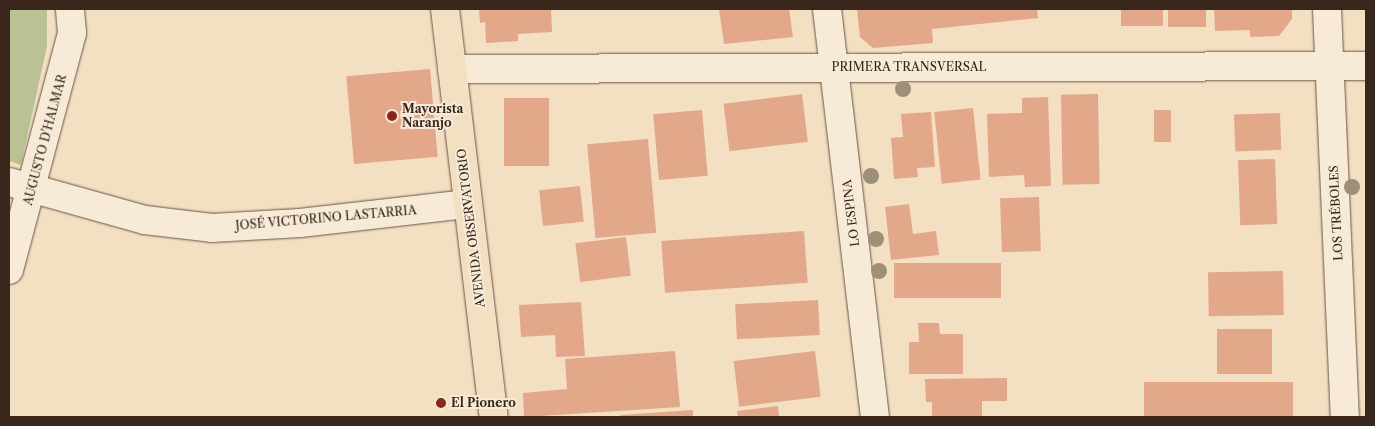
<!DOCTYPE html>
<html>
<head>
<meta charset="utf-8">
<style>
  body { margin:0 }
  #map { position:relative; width:1375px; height:426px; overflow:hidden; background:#f3dfc2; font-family:"Libre Caslon Text",serif }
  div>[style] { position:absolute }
  .green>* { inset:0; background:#bac294 }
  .building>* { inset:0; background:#e3a889; transform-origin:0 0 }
  .roads { filter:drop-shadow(0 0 1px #685546) drop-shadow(0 0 1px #685546) }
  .minor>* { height:28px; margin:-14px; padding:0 14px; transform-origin:14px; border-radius:14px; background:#f7ead7 }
  .major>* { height:28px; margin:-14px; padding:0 14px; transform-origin:14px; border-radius:14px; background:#f3dfc2 }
  .trees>* { width:16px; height:16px; margin:-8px; border-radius:50%; background:#9e8f77 }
  .dots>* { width:14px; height:14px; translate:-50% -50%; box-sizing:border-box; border:2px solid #f7ead7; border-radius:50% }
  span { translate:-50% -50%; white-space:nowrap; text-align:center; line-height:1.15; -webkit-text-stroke:4px #f7ead7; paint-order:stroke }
  .street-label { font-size:12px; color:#39271c }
  .poi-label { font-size:12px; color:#39271c; font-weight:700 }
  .left { translate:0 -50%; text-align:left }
  .frame { position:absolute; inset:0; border:10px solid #39271c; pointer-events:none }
</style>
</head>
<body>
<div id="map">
  <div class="green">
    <i style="clip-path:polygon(9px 9px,47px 9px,47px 46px,21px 165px,9px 161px)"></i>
  </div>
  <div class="building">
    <i style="clip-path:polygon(479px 9px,551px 9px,552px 32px,518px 34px,518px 41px,486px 43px,485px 22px,480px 23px)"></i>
    <i style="clip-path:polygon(719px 9px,789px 9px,793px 37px,724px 44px)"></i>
    <i style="clip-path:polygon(857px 9px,1037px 9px,1038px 18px,932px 29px,933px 43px,873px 48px,860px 37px)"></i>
    <i style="left:1121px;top:9px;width:42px;height:17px"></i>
    <i style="left:1168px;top:9px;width:38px;height:18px"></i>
    <i style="clip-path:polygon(1214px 9px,1292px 9px,1292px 19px,1279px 36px,1250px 37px,1250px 30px,1215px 31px)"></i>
    <i style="left:430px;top:69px;width:88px;height:84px;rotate:85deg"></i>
    <i style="left:802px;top:94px;width:48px;height:79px;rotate:83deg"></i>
    <i style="left:1098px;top:94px;width:90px;height:37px;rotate:89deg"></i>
    <i style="clip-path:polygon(1048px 97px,1051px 186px,1025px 187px,1024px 175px,989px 177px,987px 114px,1022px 113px,1022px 98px)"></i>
    <i style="left:504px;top:98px;width:45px;height:68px"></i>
    <i style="left:973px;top:108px;width:72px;height:39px;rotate:84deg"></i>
    <i style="left:702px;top:110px;width:66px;height:49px;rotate:85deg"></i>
    <i style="left:1154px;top:110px;width:17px;height:32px"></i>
    <i style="clip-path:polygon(931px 112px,935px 167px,917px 168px,918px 177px,894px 179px,891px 138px,903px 137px,901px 114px)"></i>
    <i style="left:1280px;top:113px;width:37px;height:46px;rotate:88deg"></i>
    <i style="left:648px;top:139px;width:94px;height:61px;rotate:85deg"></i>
    <i style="left:1275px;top:159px;width:65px;height:37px;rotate:88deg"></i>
    <i style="left:580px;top:186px;width:36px;height:41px;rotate:84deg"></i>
    <i style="left:1039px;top:197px;width:54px;height:39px;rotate:88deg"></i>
    <i style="clip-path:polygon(909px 204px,913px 234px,936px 231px,939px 255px,891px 260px,885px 207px)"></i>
    <i style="left:804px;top:231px;width:52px;height:143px;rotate:86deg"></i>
    <i style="left:626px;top:237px;width:39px;height:51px;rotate:83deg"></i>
    <i style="left:1001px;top:263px;width:35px;height:107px;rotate:90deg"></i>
    <i style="left:1283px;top:271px;width:44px;height:75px;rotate:89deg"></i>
    <i style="left:818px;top:300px;width:35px;height:83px;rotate:87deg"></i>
    <i style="clip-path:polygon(581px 302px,585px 356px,556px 357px,555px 335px,521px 337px,519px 305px)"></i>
    <i style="clip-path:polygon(918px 323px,939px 323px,940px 334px,963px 334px,963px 374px,909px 374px,909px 342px,919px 342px)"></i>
    <i style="left:1217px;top:329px;width:55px;height:45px"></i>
    <i style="clip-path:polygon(675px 351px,680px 407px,524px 417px,523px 393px,567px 389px,565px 359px)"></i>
    <i style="left:815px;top:351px;width:46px;height:82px;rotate:83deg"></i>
    <i style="clip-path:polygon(1007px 378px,1007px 401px,982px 401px,982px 417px,932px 417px,932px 402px,926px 402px,925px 379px)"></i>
    <i style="left:1144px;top:382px;width:149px;height:35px"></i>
    <i style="clip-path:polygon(778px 406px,779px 417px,738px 417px,737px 411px)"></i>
    <i style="clip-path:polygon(693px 410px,693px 417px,620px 417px,620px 415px)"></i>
  </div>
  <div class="roads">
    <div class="minor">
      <i style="left:827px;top:9px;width:411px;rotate:83.3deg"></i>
      <i style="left:1327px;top:9px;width:408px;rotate:87.5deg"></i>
      <i style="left:452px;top:69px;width:914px;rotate:-0.19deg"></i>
      <i style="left:9px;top:182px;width:141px;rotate:15.6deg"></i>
      <i style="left:145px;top:220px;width:67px;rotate:6.8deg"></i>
      <i style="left:212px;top:228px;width:88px;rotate:-3.3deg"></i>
      <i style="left:300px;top:223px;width:169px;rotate:-6.5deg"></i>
      <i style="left:9px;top:270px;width:245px;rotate:-75.1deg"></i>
      <i style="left:72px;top:33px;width:24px;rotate:-95deg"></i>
    </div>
    <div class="major">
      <i style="left:445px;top:9px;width:411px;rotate:83.2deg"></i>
    </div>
  </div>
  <div class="trees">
    <i style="left:903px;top:89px"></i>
    <i style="left:871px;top:176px"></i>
    <i style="left:1352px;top:187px"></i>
    <i style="left:876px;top:239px"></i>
    <i style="left:879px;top:271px"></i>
  </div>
  <div class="dots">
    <i style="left:392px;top:116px;background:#8f2418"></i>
    <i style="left:441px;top:403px;background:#8f2418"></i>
  </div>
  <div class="street-label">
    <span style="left:909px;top:67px">PRIMERA TRANSVERSAL</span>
    <span style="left:45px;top:140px;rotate:-75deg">AUGUSTO D'HALMAR</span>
    <span style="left:851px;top:213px;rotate:-97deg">LO ESPINA</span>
    <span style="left:1336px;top:213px;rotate:-93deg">LOS TRÉBOLES</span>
    <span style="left:326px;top:218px;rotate:-5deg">JOSÉ VICTORINO LASTARRIA</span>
    <span style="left:471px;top:228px;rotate:-97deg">AVENIDA OBSERVATORIO</span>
  </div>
  <div class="poi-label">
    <span class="left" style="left:402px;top:116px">Mayorista<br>Naranjo</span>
    <span class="left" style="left:451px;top:403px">El Pionero</span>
  </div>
  <div class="frame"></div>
</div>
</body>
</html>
